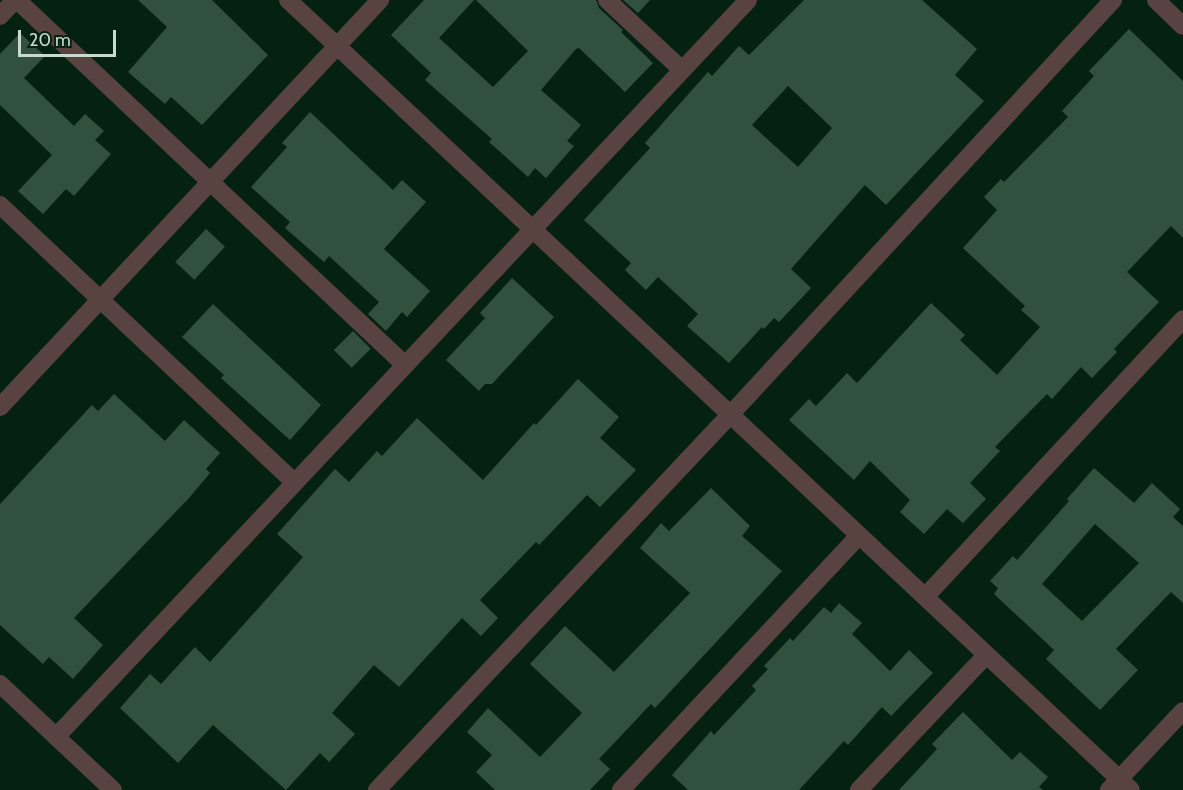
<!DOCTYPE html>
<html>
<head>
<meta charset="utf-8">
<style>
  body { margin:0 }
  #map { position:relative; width:1183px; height:790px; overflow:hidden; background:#042112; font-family:Cabin,sans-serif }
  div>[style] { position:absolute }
  .building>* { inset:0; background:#32503e; transform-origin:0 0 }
  .minor>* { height:18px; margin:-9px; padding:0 9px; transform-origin:9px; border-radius:9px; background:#594340 }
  span { translate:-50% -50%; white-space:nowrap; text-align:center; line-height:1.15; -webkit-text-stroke:6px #042112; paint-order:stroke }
  .scale { position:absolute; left:18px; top:30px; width:98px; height:27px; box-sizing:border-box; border:3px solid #c8d9ce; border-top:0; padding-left:8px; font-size:18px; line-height:21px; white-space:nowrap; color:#c8d9ce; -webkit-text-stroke:4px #042112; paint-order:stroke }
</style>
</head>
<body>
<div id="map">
  <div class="building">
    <i style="clip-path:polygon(138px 0,212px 0,268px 55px,202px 125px,171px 97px,165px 104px,128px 72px,167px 27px)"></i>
    <i style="clip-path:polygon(424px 0,474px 0,439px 38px,493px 87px,528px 51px,476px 0,596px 0,599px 8px,623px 30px,621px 32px,653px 63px,625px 92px,579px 48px,576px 49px,541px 90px,581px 125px,567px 141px,574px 146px,546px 178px,535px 168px,528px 177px,489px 142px,492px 139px,425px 80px,431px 73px,391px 35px)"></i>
    <i style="clip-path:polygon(623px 0,650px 0,638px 13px)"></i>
    <i style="clip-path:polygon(evenodd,804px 0,922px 0,977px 49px,955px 75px,984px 101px,886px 205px,865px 185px,791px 269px,811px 288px,779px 322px,774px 318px,764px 329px,762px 327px,729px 363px,687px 326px,698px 314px,658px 277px,646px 290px,625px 270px,631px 263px,584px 220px,650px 148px,645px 143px,708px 72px,712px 76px,739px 46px,749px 55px,804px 0,788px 86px,832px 128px,798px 167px,752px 125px,788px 86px)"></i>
    <i style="clip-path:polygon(1129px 29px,1183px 81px,1183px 238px,1171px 226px,1127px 272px,1159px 302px,1114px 349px,1117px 352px,1092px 378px,1081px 367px,1052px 399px,1047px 394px,995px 447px,1000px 451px,970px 483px,986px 499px,963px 523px,947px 509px,924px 534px,900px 512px,910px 500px,870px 461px,854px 480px,789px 420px,809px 399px,816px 406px,847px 373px,857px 383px,931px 303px,965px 335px,960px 340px,997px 375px,1040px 327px,1021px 310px,1025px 306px,963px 248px,997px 210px,984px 197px,1001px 179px,1004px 182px,1068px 117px,1062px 111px,1094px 76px,1089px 71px)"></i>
    <i style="clip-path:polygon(20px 33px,45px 56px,24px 78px,74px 126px,85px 114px,104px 131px,95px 140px,111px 154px,74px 196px,66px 189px,43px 214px,18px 191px,52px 155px,0 105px,0 54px)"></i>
    <i style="clip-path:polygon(310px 112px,393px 190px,402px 180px,426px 202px,384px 249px,430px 291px,407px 317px,402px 312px,386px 331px,368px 314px,379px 302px,329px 256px,324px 262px,285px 228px,290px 222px,251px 187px,287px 147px,282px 143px)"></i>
    <i style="left:206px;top:229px;width:26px;height:45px;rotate:43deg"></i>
    <i style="clip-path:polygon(512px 278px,554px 317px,492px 384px,485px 384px,479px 391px,446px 360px,485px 318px,480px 313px)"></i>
    <i style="clip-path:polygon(213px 304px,321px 405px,290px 440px,221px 378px,224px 375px,182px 337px)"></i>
    <i style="left:353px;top:331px;width:25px;height:27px;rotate:45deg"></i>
    <i style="clip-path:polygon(578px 379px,619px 417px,600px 438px,636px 470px,600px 507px,587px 495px,539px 545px,536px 542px,480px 600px,498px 618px,481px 636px,462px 618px,399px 687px,374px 665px,332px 713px,355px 734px,329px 762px,320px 753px,286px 790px,213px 725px,178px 763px,120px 708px,150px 674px,161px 684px,195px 647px,210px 662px,271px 594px,303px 557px,277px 534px,335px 469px,349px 482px,377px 451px,382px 456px,417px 418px,483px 480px,534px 423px,536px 425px)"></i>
    <i style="clip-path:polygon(114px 394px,165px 441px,184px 420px,220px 453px,206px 469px,210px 473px,189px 498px,74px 618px,103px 645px,73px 679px,49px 657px,43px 664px,0 625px,0 504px,92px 405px,98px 411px)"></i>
    <i style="clip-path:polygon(evenodd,1094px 468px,1134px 503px,1152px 483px,1180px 509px,1173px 517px,1183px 526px,1183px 603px,1171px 592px,1116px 649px,1138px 670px,1100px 710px,1046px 659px,1054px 650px,994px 594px,998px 588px,990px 581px,1013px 556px,1017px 560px,1069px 501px,1067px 499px,1094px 468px,1095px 524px,1139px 563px,1082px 621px,1042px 584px,1095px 524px)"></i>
    <i style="clip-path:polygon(711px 488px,750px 526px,742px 536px,782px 571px,655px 708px,651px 704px,599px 759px,610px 769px,590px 790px,495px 790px,476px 772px,492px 755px,467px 732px,488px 708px,540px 757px,582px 713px,530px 664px,565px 626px,614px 672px,690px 593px,640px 548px,661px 523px,669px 531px)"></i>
    <i style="clip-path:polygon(839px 603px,862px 623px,852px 634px,890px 671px,909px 650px,933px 673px,891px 716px,882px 707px,848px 745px,844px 741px,799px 790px,688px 790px,672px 775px,711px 731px,714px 735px,756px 690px,752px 686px,768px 669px,764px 666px,790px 638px,793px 641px,824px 607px,831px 613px)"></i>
    <i style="clip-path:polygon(963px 712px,1012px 760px,1020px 752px,1048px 777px,1039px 787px,1043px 790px,899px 790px,937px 749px,932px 744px)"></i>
  </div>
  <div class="minor">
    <i style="left:17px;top:0;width:531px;rotate:43.25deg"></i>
    <i style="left:288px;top:0;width:1155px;rotate:43.14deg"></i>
    <i style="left:607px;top:0;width:101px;rotate:43deg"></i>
    <i style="left:1156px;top:0;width:37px;rotate:44deg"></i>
    <i style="left:0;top:16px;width:22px;rotate:-47deg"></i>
    <i style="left:0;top:205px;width:404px;rotate:43.3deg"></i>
    <i style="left:0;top:407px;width:557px;rotate:-46.96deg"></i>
    <i style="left:925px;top:597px;width:379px;rotate:-47.1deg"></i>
    <i style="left:0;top:684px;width:155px;rotate:43.2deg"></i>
    <i style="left:56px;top:737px;width:1011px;rotate:-46.8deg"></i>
    <i style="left:377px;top:790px;width:515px;rotate:-46.73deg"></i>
    <i style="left:730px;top:415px;width:565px;rotate:-47.3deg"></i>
    <i style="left:621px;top:790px;width:348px;rotate:-46.9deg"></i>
    <i style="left:859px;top:790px;width:185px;rotate:-46.7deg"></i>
    <i style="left:1109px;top:790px;width:108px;rotate:-46.9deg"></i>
  </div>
  <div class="scale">20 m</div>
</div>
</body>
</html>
